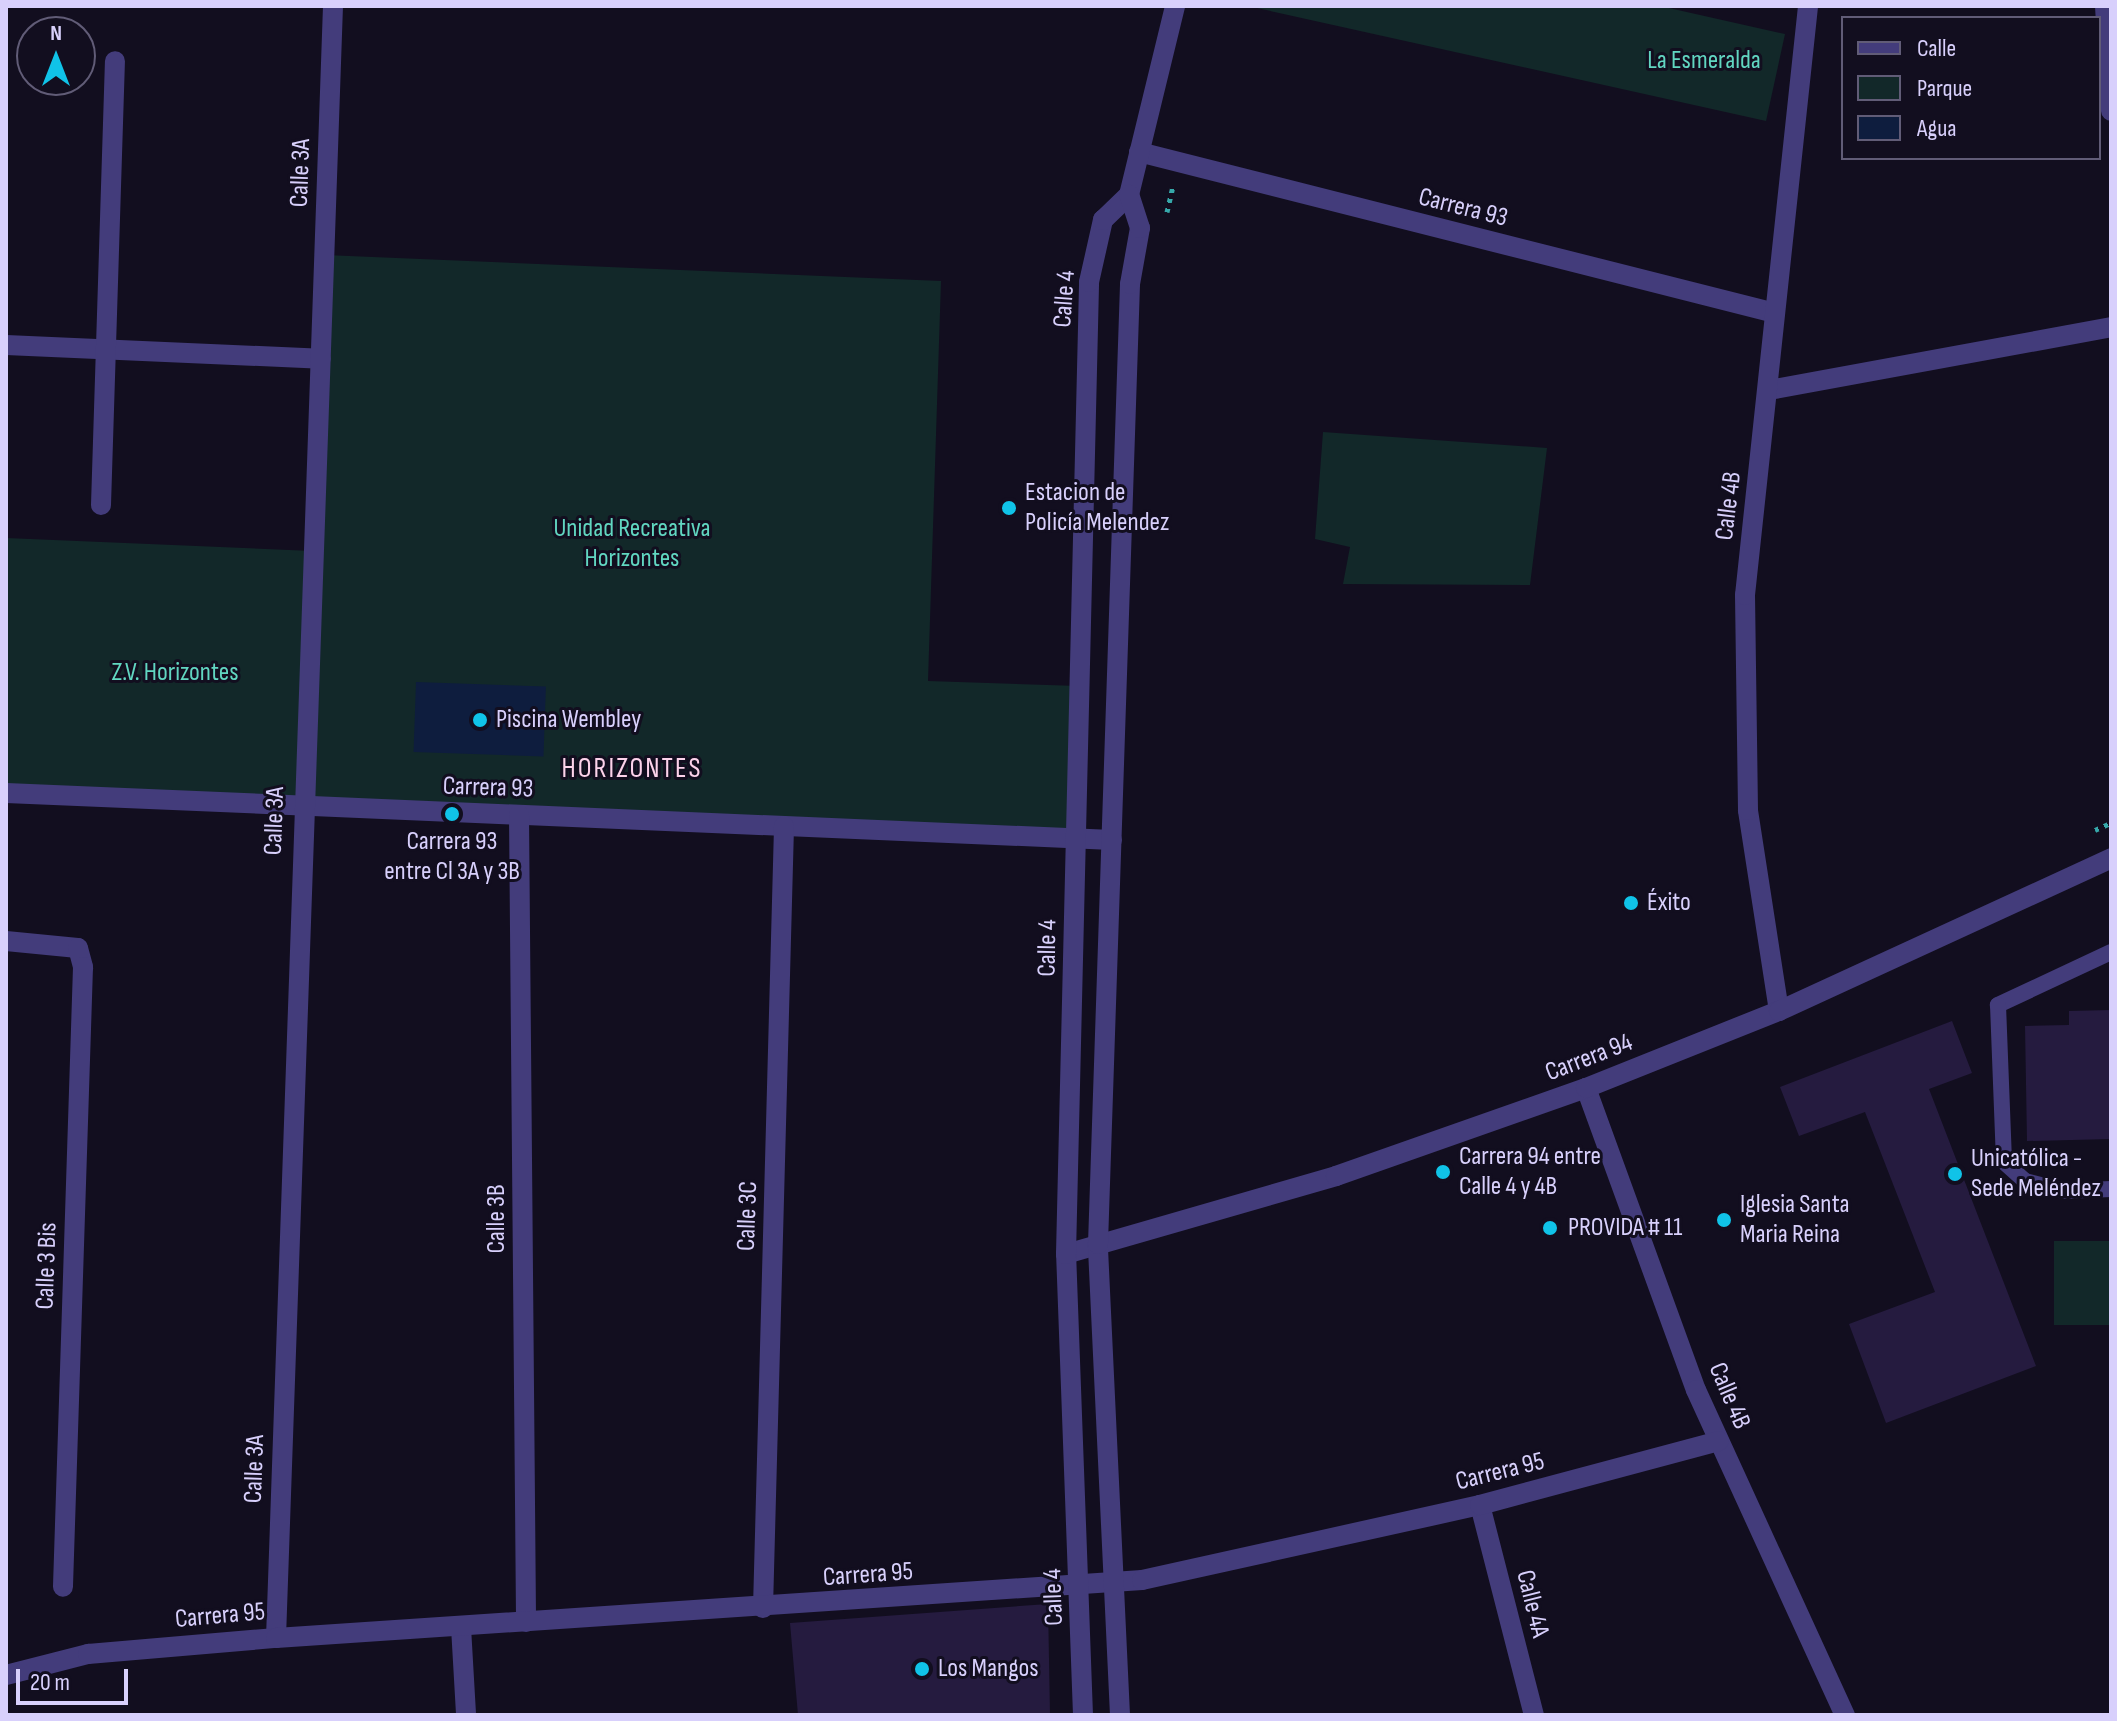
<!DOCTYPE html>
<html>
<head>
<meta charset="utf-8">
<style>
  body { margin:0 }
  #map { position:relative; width:2117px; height:1721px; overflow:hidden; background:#120e1f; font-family:"Sofia Sans Condensed",sans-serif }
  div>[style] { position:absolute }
  .green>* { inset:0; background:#122829; transform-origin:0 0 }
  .water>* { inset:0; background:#0e1d3e; transform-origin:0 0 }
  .building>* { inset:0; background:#251b3f }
  .path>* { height:5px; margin-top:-2.5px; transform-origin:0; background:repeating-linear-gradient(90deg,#36a8aa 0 4px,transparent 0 10px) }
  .service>* { height:16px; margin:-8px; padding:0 8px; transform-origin:8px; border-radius:8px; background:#433c7b }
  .minor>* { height:20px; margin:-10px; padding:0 10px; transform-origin:10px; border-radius:10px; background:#433c7b }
  .tertiary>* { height:20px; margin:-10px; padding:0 10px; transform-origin:10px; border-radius:10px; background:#433c7b }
  .dots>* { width:22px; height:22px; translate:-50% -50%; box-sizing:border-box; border:4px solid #120e1f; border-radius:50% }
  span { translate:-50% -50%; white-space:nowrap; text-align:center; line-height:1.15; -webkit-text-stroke:6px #120e1f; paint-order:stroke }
  .park-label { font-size:26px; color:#61d6c1 }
  .street-label { font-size:26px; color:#d8d0fc }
  .poi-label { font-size:26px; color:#d8d0fc }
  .left { translate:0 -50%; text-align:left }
  .neighbourhood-label { font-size:28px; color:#fcd2ea; letter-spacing:2px }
  .frame { position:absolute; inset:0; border:8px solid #d8d0fc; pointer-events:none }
  .legend { position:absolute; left:1841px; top:16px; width:260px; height:144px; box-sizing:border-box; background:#120e1f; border:2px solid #615c77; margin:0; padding:10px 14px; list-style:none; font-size:24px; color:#d8d0fc }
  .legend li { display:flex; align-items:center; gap:16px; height:40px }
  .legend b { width:40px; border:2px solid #615c77 }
  .north { position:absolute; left:16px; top:16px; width:80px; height:80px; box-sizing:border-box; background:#120e1f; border:2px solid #615c77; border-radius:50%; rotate:0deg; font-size:22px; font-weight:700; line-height:32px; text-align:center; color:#d8d0fc }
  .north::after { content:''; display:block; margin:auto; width:28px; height:36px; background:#10c3e8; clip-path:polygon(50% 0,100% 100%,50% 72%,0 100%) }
  .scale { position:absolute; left:16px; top:1669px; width:112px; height:36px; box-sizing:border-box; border:4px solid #d8d0fc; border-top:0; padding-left:10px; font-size:24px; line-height:28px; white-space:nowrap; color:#d8d0fc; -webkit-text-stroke:6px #120e1f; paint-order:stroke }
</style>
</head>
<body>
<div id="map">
  <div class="green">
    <i style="clip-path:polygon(1248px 6px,1660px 6px,1785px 34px,1766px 121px)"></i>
    <i style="clip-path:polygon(325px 255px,941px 281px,928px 681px,1079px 686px,1076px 838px,6px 793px,6px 538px,312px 551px)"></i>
    <i style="clip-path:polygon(1323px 432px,1547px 448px,1530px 585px,1343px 584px,1350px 547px,1315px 539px)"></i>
    <i style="left:2111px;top:1241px;width:84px;height:57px;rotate:90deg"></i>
  </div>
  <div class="water">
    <i style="left:416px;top:682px;width:130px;height:70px;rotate:2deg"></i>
  </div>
  <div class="building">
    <i style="clip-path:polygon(2111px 1010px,2111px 1139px,2027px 1141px,2025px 1026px,2069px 1025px,2069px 1011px)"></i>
    <i style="clip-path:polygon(1952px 1021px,1972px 1073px,1929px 1089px,2036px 1366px,1886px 1423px,1849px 1324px,1935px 1292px,1865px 1112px,1799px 1136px,1780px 1087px)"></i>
    <i style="clip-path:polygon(1048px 1604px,1050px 1715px,798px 1715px,790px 1623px)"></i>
  </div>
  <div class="path">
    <i style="left:1167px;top:212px;width:26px;rotate:-77deg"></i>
    <i style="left:2095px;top:830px;width:17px;rotate:-24deg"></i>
  </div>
  <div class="service">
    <i style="left:2111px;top:952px;width:125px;rotate:154.9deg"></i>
    <i style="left:1998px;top:1005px;width:157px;rotate:87.8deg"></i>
    <i style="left:2004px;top:1162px;width:28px;rotate:42deg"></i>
    <i style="left:2025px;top:1181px;width:40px;rotate:14.4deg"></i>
    <i style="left:2064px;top:1191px;width:47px;rotate:-2.4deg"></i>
  </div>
  <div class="minor">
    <i style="left:2105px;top:6px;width:105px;rotate:86.7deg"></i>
    <i style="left:1139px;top:152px;width:656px;rotate:14.21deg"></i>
    <i style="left:6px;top:345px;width:315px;rotate:2.5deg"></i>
    <i style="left:1769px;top:390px;width:348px;rotate:-10.4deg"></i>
    <i style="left:101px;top:505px;width:444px;rotate:-88.2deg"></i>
    <i style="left:6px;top:793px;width:1107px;rotate:2.43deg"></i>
    <i style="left:519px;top:815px;width:807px;rotate:89.5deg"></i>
    <i style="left:6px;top:941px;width:72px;rotate:5.6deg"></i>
    <i style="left:78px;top:948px;width:20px;rotate:75deg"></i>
    <i style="left:83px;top:967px;width:620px;rotate:91.85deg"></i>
    <i style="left:1779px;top:1011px;width:203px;rotate:-98.8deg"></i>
    <i style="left:1748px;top:810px;width:215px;rotate:-90.8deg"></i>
    <i style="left:1745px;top:595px;width:592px;rotate:-83.89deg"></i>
    <i style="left:1586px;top:1088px;width:321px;rotate:70deg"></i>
    <i style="left:1696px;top:1390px;width:358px;rotate:65.4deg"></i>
    <i style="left:1480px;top:1505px;width:217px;rotate:75.6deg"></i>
    <i style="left:763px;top:1608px;width:782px;rotate:-88.46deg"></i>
    <i style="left:461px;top:1627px;width:88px;rotate:86.7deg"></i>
    <i style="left:276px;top:1638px;width:1633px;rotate:-88deg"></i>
    <i style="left:6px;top:1675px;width:85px;rotate:-14.4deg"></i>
    <i style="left:88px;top:1654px;width:189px;rotate:-4.9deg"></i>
    <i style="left:276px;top:1638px;width:868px;rotate:-3.83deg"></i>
    <i style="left:1142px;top:1580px;width:346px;rotate:-12.5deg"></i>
    <i style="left:1480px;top:1505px;width:247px;rotate:-15deg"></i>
  </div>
  <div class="tertiary">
    <i style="left:1066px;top:1254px;width:281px;rotate:-16.1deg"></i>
    <i style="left:1336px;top:1176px;width:265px;rotate:-19.4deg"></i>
    <i style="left:1586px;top:1088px;width:208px;rotate:-21.8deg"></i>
    <i style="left:1779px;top:1011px;width:366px;rotate:-24.7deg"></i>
    <i style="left:1083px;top:1715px;width:461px;rotate:-92.1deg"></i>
    <i style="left:1066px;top:1254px;width:972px;rotate:-88.64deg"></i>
    <i style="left:1089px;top:282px;width:64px;rotate:-77.3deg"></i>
    <i style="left:1103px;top:220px;width:36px;rotate:-44deg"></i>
    <i style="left:1129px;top:195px;width:195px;rotate:-76.3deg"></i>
    <i style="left:1120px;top:1715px;width:472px;rotate:-92.7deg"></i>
    <i style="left:1098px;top:1244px;width:961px;rotate:-88.09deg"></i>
    <i style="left:1130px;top:284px;width:57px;rotate:-79.9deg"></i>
    <i style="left:1140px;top:228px;width:35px;rotate:-108deg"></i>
  </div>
  <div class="dots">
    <i style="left:1009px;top:508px;background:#10c3e8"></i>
    <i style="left:480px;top:720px;background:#10c3e8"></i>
    <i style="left:452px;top:814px;background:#10c3e8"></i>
    <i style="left:1631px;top:903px;background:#10c3e8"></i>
    <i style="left:1443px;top:1172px;background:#10c3e8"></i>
    <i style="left:1955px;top:1174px;background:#10c3e8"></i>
    <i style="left:1724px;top:1220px;background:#10c3e8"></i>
    <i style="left:1550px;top:1228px;background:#10c3e8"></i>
    <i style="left:922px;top:1669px;background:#10c3e8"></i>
  </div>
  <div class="park-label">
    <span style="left:1704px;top:61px">La Esmeralda</span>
    <span style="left:632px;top:544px">Unidad Recreativa<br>Horizontes</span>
    <span style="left:175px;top:673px">Z.V. Horizontes</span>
  </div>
  <div class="street-label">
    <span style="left:301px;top:173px;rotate:-88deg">Calle 3A</span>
    <span style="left:1463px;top:208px;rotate:14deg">Carrera 93</span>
    <span style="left:1065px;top:299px;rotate:-86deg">Calle 4</span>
    <span style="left:1729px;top:506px;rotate:-83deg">Calle 4B</span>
    <span style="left:488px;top:788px;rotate:2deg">Carrera 93</span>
    <span style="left:275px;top:821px;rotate:-88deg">Calle 3A</span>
    <span style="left:1048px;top:948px;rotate:-89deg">Calle 4</span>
    <span style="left:1589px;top:1058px;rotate:-21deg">Carrera 94</span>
    <span style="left:748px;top:1216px;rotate:-88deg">Calle 3C</span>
    <span style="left:497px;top:1219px;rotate:-90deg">Calle 3B</span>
    <span style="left:47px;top:1266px;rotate:-88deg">Calle 3 Bis</span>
    <span style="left:1729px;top:1396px;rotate:67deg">Calle 4B</span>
    <span style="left:255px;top:1469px;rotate:-88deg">Calle 3A</span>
    <span style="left:1500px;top:1472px;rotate:-14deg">Carrera 95</span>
    <span style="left:868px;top:1575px;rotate:-4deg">Carrera 95</span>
    <span style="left:1054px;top:1597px;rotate:-92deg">Calle 4</span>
    <span style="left:1532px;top:1604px;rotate:76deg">Calle 4A</span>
    <span style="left:220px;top:1616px;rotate:-5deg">Carrera 95</span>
  </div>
  <div class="poi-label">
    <span class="left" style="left:1025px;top:508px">Estacion de<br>Policía Melendez</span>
    <span class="left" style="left:496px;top:720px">Piscina Wembley</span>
    <span style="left:452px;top:857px">Carrera 93<br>entre Cl 3A y 3B</span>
    <span class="left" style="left:1647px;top:903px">Éxito</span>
    <span class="left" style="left:1459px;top:1172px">Carrera 94 entre<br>Calle 4 y 4B</span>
    <span class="left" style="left:1971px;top:1174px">Unicatólica -<br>Sede Meléndez</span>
    <span class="left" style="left:1740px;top:1220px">Iglesia Santa<br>Maria Reina</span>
    <span class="left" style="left:1568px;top:1228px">PROVIDA # 11</span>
    <span class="left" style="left:938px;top:1669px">Los Mangos</span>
  </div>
  <div class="neighbourhood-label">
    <span style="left:632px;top:769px">HORIZONTES</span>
  </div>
  <div class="frame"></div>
  <ul class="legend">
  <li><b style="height:10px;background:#433c7b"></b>Calle</li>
  <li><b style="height:22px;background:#122829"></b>Parque</li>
  <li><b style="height:22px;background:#0e1d3e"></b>Agua</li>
  </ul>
  <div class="north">N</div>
  <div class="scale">20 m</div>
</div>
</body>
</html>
